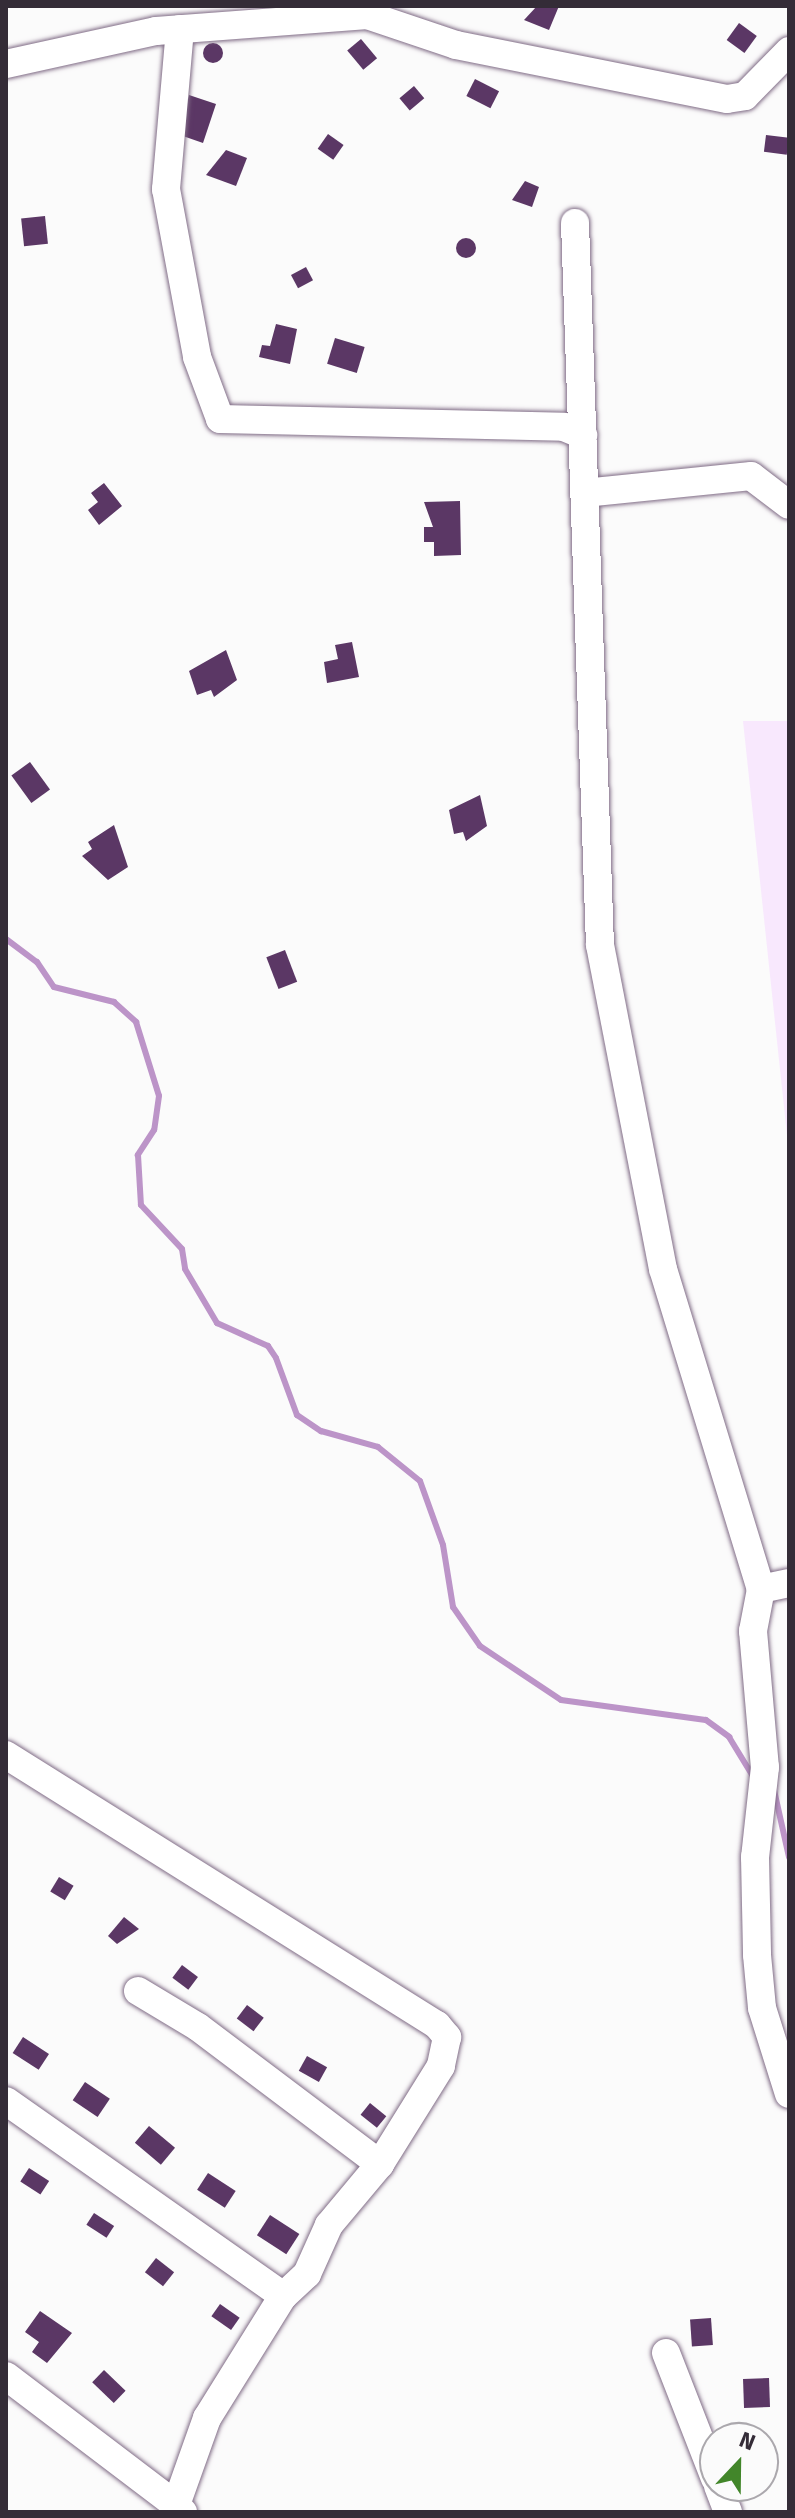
<!DOCTYPE html>
<html>
<head>
<meta charset="utf-8">
<style>
  body { margin:0 }
  #map { position:relative; width:795px; height:2518px; overflow:hidden; background:#fbfbfb; font-family:"Fira Sans",sans-serif }
  div>[style] { position:absolute }
  .built>* { inset:0; background:#f8e8fd }
  .stream>* { height:6px; margin:-3px; padding:0 3px; transform-origin:3px; border-radius:3px; background:#bc94c8 }
  .building>* { inset:0; background:#5b3765; transform-origin:0 0 }
  .round { border-radius:50% }
  .roads { filter:drop-shadow(0 0 2px #806c86) drop-shadow(0 0 2px #806c86) }
  .minor>* { height:28px; margin:-14px; padding:0 14px; transform-origin:14px; border-radius:14px; background:#fff }
  span { translate:-50% -50%; white-space:nowrap; text-align:center; line-height:1.15; -webkit-text-stroke:8px #fbfbfb; paint-order:stroke }
  .frame { position:absolute; inset:0; border:8px solid #342c37; pointer-events:none }
  .north { position:absolute; left:699px; top:2422px; width:80px; height:80px; box-sizing:border-box; background:#fbfbfb; border:2px solid #aba8ad; border-radius:50%; rotate:22deg; font-size:22px; font-weight:700; line-height:32px; text-align:center; color:#342c37 }
  .north::after { content:''; display:block; margin:auto; width:28px; height:36px; background:#42862a; clip-path:polygon(50% 0,100% 100%,50% 72%,0 100%) }
</style>
</head>
<body>
<div id="map">
  <div class="built">
    <i style="clip-path:polygon(743px 721px,789px 721px,789px 1154px)"></i>
  </div>
  <div class="stream">
    <i style="left:6px;top:939px;width:39px;rotate:37deg"></i>
    <i style="left:37px;top:962px;width:30px;rotate:56deg"></i>
    <i style="left:54px;top:987px;width:62px;rotate:14deg"></i>
    <i style="left:114px;top:1002px;width:30px;rotate:42deg"></i>
    <i style="left:136px;top:1022px;width:77px;rotate:72.7deg"></i>
    <i style="left:159px;top:1096px;width:34px;rotate:98deg"></i>
    <i style="left:154px;top:1130px;width:30px;rotate:123deg"></i>
    <i style="left:138px;top:1155px;width:50px;rotate:86.6deg"></i>
    <i style="left:141px;top:1205px;width:60px;rotate:47deg"></i>
    <i style="left:182px;top:1249px;width:20px;rotate:81deg"></i>
    <i style="left:185px;top:1269px;width:63px;rotate:59.3deg"></i>
    <i style="left:217px;top:1323px;width:56px;rotate:24.3deg"></i>
    <i style="left:268px;top:1346px;width:14px;rotate:56deg"></i>
    <i style="left:276px;top:1358px;width:61px;rotate:69.8deg"></i>
    <i style="left:297px;top:1415px;width:29px;rotate:34deg"></i>
    <i style="left:321px;top:1431px;width:59px;rotate:15.7deg"></i>
    <i style="left:378px;top:1447px;width:54px;rotate:39deg"></i>
    <i style="left:420px;top:1481px;width:68px;rotate:70.2deg"></i>
    <i style="left:443px;top:1545px;width:63px;rotate:80.8deg"></i>
    <i style="left:453px;top:1607px;width:47px;rotate:55.3deg"></i>
    <i style="left:480px;top:1646px;width:97px;rotate:33.7deg"></i>
    <i style="left:561px;top:1700px;width:146px;rotate:7.9deg"></i>
    <i style="left:706px;top:1720px;width:29px;rotate:36deg"></i>
    <i style="left:729px;top:1737px;width:48px;rotate:58.6deg"></i>
    <i style="left:774px;top:1790px;width:69px;rotate:77.4deg"></i>
  </div>
  <div class="building">
    <i style="clip-path:polygon(537px 6px,559px 6px,549px 30px,524px 20px)"></i>
    <i style="left:739px;top:23px;width:22px;height:21px;rotate:36deg"></i>
    <i style="left:361px;top:39px;width:25px;height:18px;rotate:50deg"></i>
    <i class="round" style="left:203px;top:43px;width:20px;height:20px"></i>
    <i style="left:475px;top:79px;width:27px;height:19px;rotate:27deg"></i>
    <i style="left:414px;top:86px;width:16px;height:19px;rotate:50deg"></i>
    <i style="clip-path:polygon(189px 95px,216px 104px,203px 143px,180px 135px)"></i>
    <i style="left:328px;top:134px;width:19px;height:18px;rotate:35deg"></i>
    <i style="left:766px;top:135px;width:23px;height:17px;rotate:7deg"></i>
    <i style="clip-path:polygon(226px 150px,247px 158px,236px 186px,206px 175px)"></i>
    <i style="clip-path:polygon(525px 181px,539px 187px,532px 207px,512px 200px)"></i>
    <i style="left:45px;top:216px;width:28px;height:24px;rotate:84deg"></i>
    <i class="round" style="left:456px;top:238px;width:20px;height:20px"></i>
    <i style="left:306px;top:267px;width:15px;height:17px;rotate:62deg"></i>
    <i style="clip-path:polygon(276px 324px,297px 329px,290px 364px,259px 357px,262px 345px,270px 346px)"></i>
    <i style="left:335px;top:338px;width:31px;height:27px;rotate:17deg"></i>
    <i style="clip-path:polygon(104px 483px,122px 506px,99px 525px,88px 510px,98px 502px,91px 493px)"></i>
    <i style="clip-path:polygon(460px 501px,461px 555px,434px 556px,434px 542px,424px 542px,424px 527px,433px 527px,424px 502px)"></i>
    <i style="clip-path:polygon(352px 642px,359px 677px,327px 683px,324px 662px,338px 659px,335px 645px)"></i>
    <i style="clip-path:polygon(226px 650px,237px 680px,214px 697px,211px 690px,197px 695px,189px 671px)"></i>
    <i style="left:30px;top:762px;width:34px;height:23px;rotate:54deg"></i>
    <i style="clip-path:polygon(480px 795px,487px 826px,466px 841px,463px 832px,454px 834px,449px 810px)"></i>
    <i style="clip-path:polygon(114px 825px,128px 867px,108px 880px,82px 856px,92px 849px,88px 842px)"></i>
    <i style="left:285px;top:950px;width:34px;height:20px;rotate:69deg"></i>
    <i style="left:59px;top:1877px;width:17px;height:17px;rotate:31deg"></i>
    <i style="clip-path:polygon(124px 1917px,139px 1929px,117px 1944px,108px 1936px)"></i>
    <i style="left:182px;top:1965px;width:20px;height:16px;rotate:37deg"></i>
    <i style="left:247px;top:2005px;width:21px;height:17px;rotate:37deg"></i>
    <i style="left:23px;top:2037px;width:31px;height:19px;rotate:33deg"></i>
    <i style="left:307px;top:2056px;width:23px;height:17px;rotate:29deg"></i>
    <i style="left:85px;top:2082px;width:30px;height:22px;rotate:34deg"></i>
    <i style="left:370px;top:2103px;width:21px;height:15px;rotate:39deg"></i>
    <i style="left:149px;top:2126px;width:34px;height:22px;rotate:40deg"></i>
    <i style="left:29px;top:2168px;width:24px;height:16px;rotate:33deg"></i>
    <i style="left:208px;top:2173px;width:33px;height:20px;rotate:33deg"></i>
    <i style="left:94px;top:2213px;width:24px;height:14px;rotate:33deg"></i>
    <i style="left:270px;top:2215px;width:35px;height:24px;rotate:33deg"></i>
    <i style="left:156px;top:2258px;width:23px;height:18px;rotate:38deg"></i>
    <i style="left:220px;top:2304px;width:24px;height:15px;rotate:35deg"></i>
    <i style="clip-path:polygon(40px 2311px,72px 2333px,47px 2363px,32px 2352px,39px 2342px,25px 2332px)"></i>
    <i style="left:711px;top:2318px;width:27px;height:21px;rotate:86deg"></i>
    <i style="left:104px;top:2370px;width:30px;height:17px;rotate:44deg"></i>
    <i style="left:769px;top:2378px;width:29px;height:26px;rotate:88deg"></i>
  </div>
  <div class="roads">
    <div class="minor">
      <i style="left:180px;top:29px;width:161px;rotate:95deg"></i>
      <i style="left:166px;top:189px;width:171px;rotate:79.5deg"></i>
      <i style="left:197px;top:357px;width:66px;rotate:69.6deg"></i>
      <i style="left:220px;top:419px;width:344px;rotate:1.3deg"></i>
      <i style="left:564px;top:427px;width:21px;rotate:23deg"></i>
      <i style="left:6px;top:64px;width:154px;rotate:-12.4deg"></i>
      <i style="left:156px;top:31px;width:212px;rotate:-4.3deg"></i>
      <i style="left:367px;top:15px;width:94px;rotate:18.6deg"></i>
      <i style="left:456px;top:45px;width:276px;rotate:11.3deg"></i>
      <i style="left:727px;top:99px;width:18px;rotate:-9deg"></i>
      <i style="left:745px;top:96px;width:63px;rotate:-45.6deg"></i>
      <i style="left:575px;top:223px;width:722px;rotate:88.02deg"></i>
      <i style="left:600px;top:945px;width:330px;rotate:79deg"></i>
      <i style="left:663px;top:1269px;width:335px;rotate:73deg"></i>
      <i style="left:584px;top:493px;width:168px;rotate:-5.8deg"></i>
      <i style="left:751px;top:476px;width:48px;rotate:37.3deg"></i>
      <i style="left:789px;top:1583px;width:29px;rotate:168deg"></i>
      <i style="left:761px;top:1589px;width:43px;rotate:100.8deg"></i>
      <i style="left:753px;top:1631px;width:137px;rotate:85deg"></i>
      <i style="left:765px;top:1767px;width:91px;rotate:96.3deg"></i>
      <i style="left:755px;top:1857px;width:98px;rotate:88.8deg"></i>
      <i style="left:757px;top:1955px;width:53px;rotate:84.6deg"></i>
      <i style="left:762px;top:2008px;width:90px;rotate:72.6deg"></i>
      <i style="left:6px;top:1755px;width:509px;rotate:32.07deg"></i>
      <i style="left:437px;top:2025px;width:16px;rotate:50deg"></i>
      <i style="left:447px;top:2037px;width:30px;rotate:102deg"></i>
      <i style="left:441px;top:2066px;width:115px;rotate:121.9deg"></i>
      <i style="left:138px;top:1991px;width:70px;rotate:31deg"></i>
      <i style="left:198px;top:2027px;width:228px;rotate:37deg"></i>
      <i style="left:380px;top:2164px;width:80px;rotate:129.9deg"></i>
      <i style="left:329px;top:2225px;width:54px;rotate:114.2deg"></i>
      <i style="left:307px;top:2274px;width:33px;rotate:137deg"></i>
      <i style="left:6px;top:2101px;width:339px;rotate:35.1deg"></i>
      <i style="left:283px;top:2296px;width:144px;rotate:121.9deg"></i>
      <i style="left:207px;top:2418px;width:92px;rotate:109.6deg"></i>
      <i style="left:176px;top:2505px;width:10px;rotate:45deg"></i>
      <i style="left:666px;top:2353px;width:135px;rotate:68.7deg"></i>
      <i style="left:6px;top:2376px;width:213px;rotate:37.2deg"></i>
      <i style="left:718px;top:2486px;width:28px;rotate:69deg"></i>
    </div>
  </div>
  <div class="frame"></div>
  <div class="north">N</div>
</div>
</body>
</html>
